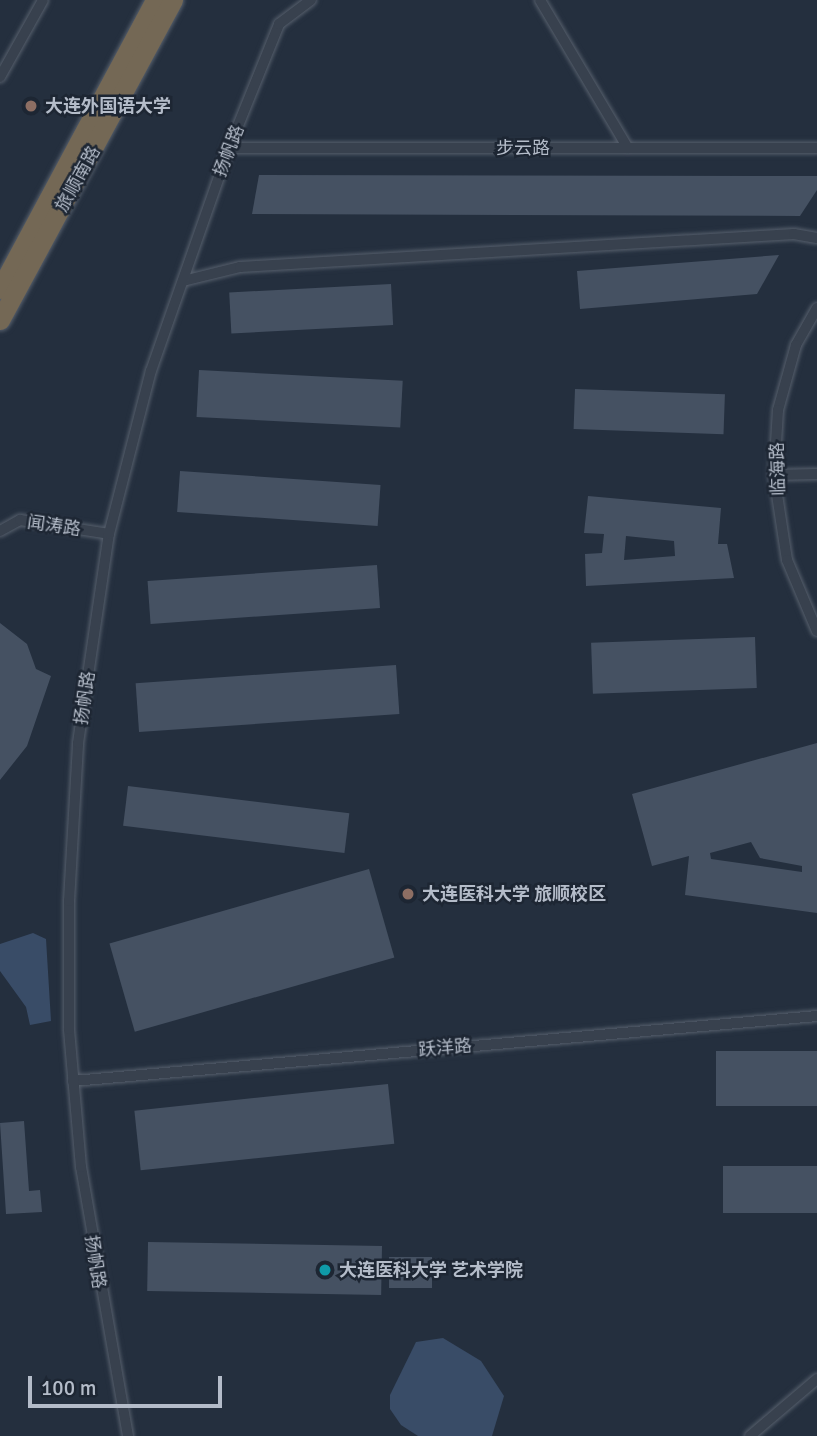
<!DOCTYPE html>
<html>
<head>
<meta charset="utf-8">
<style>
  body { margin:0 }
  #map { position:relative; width:817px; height:1436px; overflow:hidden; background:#242f3e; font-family:Signika,"Noto Sans SC",sans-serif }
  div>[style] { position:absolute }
  .water>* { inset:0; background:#394c67 }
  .building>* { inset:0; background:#455162; transform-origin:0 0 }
  .roads { filter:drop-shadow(0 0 2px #565f6c) drop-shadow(0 0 2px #565f6c) }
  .street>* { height:10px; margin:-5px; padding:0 5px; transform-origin:5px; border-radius:5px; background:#38414e }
  .highway>* { height:19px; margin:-9.5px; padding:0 9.5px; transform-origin:9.5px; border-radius:9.5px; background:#746855 }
  .dots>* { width:19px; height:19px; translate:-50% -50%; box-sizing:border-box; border:4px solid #1d2633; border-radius:50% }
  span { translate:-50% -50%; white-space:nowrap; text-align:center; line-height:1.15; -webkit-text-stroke:5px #1d2633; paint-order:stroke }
  .poi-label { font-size:18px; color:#b4bcc9; font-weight:700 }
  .left { translate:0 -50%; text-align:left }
  .street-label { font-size:18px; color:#b4bcc9 }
  .scale { position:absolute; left:28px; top:1376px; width:194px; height:32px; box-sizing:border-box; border:4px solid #b4bcc9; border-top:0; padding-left:9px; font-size:21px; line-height:24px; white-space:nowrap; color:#b4bcc9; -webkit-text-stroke:5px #1d2633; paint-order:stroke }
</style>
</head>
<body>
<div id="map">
  <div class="water">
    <i style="clip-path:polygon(33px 933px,46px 939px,51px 1021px,30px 1025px,26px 1007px,0 971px,0 944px)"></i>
    <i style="clip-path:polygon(443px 1338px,481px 1361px,504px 1396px,492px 1436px,418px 1436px,401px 1425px,390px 1409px,390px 1395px,416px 1342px)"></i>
  </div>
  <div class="building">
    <i style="clip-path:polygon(259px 175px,817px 176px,817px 190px,800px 216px,252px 214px)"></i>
    <i style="clip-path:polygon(779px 255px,757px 294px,580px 309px,577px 271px)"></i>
    <i style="left:391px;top:284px;width:41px;height:162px;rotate:87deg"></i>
    <i style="left:199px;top:370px;width:204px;height:47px;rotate:3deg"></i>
    <i style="left:575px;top:389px;width:150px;height:40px;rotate:2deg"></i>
    <i style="left:180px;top:471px;width:201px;height:41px;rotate:4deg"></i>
    <i style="clip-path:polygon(evenodd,588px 496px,721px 508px,718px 544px,727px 544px,734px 578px,586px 586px,585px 554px,602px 553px,604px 534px,584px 533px,588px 496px,626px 536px,674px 541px,675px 556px,624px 560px,626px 536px)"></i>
    <i style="left:377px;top:565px;width:43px;height:230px;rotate:86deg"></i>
    <i style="clip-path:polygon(0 623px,27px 644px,36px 669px,51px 676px,27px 746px,0 780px)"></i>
    <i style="left:755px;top:637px;width:51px;height:164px;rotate:88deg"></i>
    <i style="left:396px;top:665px;width:49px;height:261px;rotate:86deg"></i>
    <i style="clip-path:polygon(evenodd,817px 743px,817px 913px,685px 895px,689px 856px,652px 866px,632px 794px,817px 743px,751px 842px,760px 858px,802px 866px,802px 872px,711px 859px,710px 853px,751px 842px)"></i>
    <i style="left:128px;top:786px;width:223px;height:40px;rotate:7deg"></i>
    <i style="left:369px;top:869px;width:92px;height:270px;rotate:74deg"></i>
    <i style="left:817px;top:1051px;width:55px;height:101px;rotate:90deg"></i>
    <i style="left:388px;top:1084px;width:60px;height:255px;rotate:84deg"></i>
    <i style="clip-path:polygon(24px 1121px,29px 1191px,40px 1190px,42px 1212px,6px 1214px,0 1123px)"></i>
    <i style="left:817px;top:1166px;width:47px;height:94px;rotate:90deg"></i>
    <i style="left:382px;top:1246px;width:49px;height:234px;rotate:91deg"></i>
    <i style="left:389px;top:1257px;width:43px;height:31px"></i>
  </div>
  <div class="roads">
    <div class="street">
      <i style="left:540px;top:0;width:172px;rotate:59.3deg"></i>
      <i style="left:0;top:77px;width:88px;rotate:-60.8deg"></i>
      <i style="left:229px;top:148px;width:588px"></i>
      <i style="left:183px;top:281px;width:59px;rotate:-13.8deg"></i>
      <i style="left:240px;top:267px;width:555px;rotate:-3.41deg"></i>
      <i style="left:794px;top:234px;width:23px;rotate:10deg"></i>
      <i style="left:817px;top:308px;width:43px;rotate:119.6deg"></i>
      <i style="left:796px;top:345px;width:67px;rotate:105.5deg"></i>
      <i style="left:778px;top:410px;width:65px;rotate:93.5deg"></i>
      <i style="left:774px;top:475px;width:86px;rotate:81.3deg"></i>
      <i style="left:787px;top:560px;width:77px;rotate:67.1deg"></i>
      <i style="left:774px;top:475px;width:43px;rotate:-1.3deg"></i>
      <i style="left:0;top:531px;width:23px;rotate:-29deg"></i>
      <i style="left:20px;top:520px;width:90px;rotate:8.9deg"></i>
      <i style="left:73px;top:1081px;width:747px;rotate:-4.99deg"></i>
      <i style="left:128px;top:1436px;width:273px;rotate:-99.9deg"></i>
      <i style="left:81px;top:1167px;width:139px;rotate:-95deg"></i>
      <i style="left:69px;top:1029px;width:128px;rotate:-90deg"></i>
      <i style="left:69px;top:901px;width:158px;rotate:-86.7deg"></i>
      <i style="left:78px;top:743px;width:211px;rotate:-81.6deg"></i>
      <i style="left:109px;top:534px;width:168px;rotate:-75.6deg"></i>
      <i style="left:151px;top:371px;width:236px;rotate:-70.7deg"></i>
      <i style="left:229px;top:148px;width:134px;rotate:-68deg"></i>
      <i style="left:279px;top:24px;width:40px;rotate:-37deg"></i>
      <i style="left:750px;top:1436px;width:88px;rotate:-40.4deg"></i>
    </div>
    <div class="highway">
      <i style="left:0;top:289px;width:328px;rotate:-61.8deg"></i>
      <i style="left:0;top:320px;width:364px;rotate:-61.6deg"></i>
    </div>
  </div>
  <div class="dots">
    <i style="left:31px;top:106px;background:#8d6e63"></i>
    <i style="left:408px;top:894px;background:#8d6e63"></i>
    <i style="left:325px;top:1270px;background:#0f9aa8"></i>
  </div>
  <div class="poi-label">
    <span class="left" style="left:45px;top:106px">大连外国语大学</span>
    <span class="left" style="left:422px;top:894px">大连医科大学 旅顺校区</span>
    <span class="left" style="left:339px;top:1270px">大连医科大学 艺术学院</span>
  </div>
  <div class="street-label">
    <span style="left:523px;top:148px">步云路</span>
    <span style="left:229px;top:151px;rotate:-69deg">扬帆路</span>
    <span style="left:78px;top:179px;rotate:-61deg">旅顺南路</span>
    <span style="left:778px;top:469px;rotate:-92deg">临海路</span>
    <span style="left:54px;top:526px;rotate:8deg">闻涛路</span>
    <span style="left:85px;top:698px;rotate:-82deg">扬帆路</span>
    <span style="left:445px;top:1048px;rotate:-5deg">跃洋路</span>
    <span style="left:95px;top:1262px;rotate:81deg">扬帆路</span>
  </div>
  <div class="scale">100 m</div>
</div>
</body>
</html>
